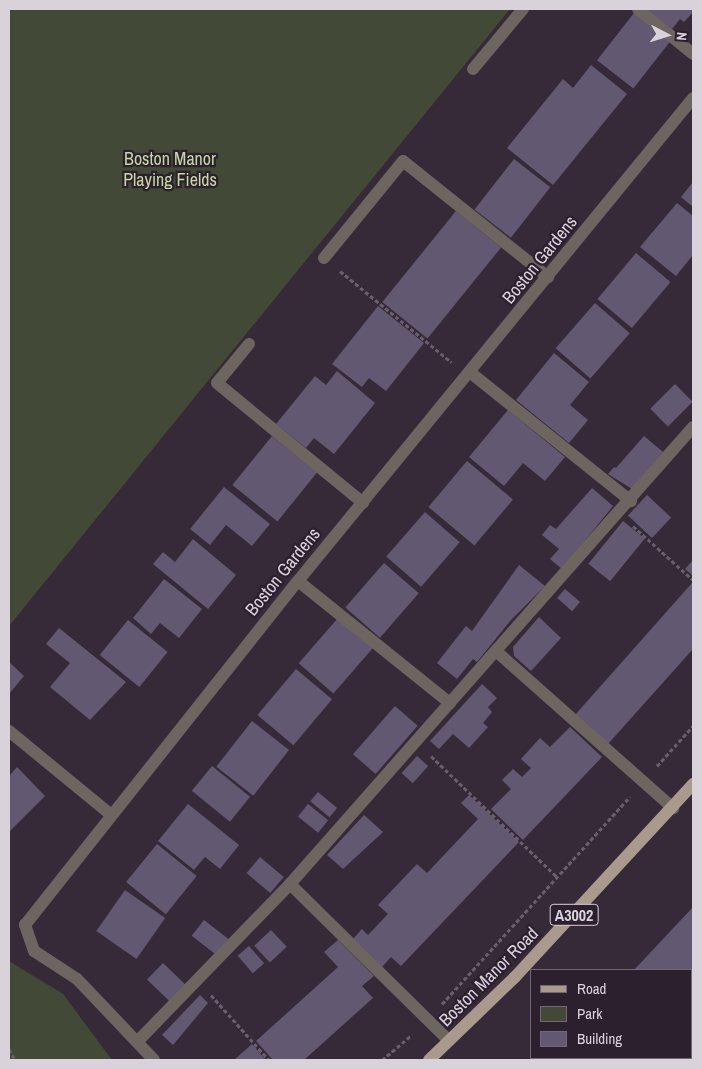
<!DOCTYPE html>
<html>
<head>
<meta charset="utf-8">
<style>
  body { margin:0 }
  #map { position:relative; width:702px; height:1069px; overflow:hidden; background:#362a38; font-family:"Archivo Narrow",sans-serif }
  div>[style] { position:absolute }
  .green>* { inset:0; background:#424936 }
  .building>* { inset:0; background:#625871; transform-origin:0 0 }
  .path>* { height:3px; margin-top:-1.5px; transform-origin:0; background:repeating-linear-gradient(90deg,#695e6b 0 4px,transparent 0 6.5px) }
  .minor>* { height:12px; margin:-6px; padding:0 6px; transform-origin:6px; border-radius:6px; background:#6d655f }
  .major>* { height:12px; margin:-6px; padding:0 6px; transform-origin:6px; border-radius:6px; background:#aa9a8d }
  span { translate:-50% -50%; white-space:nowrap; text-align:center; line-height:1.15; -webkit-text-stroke:4.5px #2c202e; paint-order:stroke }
  .shield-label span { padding:1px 4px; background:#2c202e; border:1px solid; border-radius:4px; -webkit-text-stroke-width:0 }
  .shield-label { font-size:16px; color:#dad2db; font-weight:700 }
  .park-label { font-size:18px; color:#c6d7a3 }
  .street-label { font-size:18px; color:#dad2db }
  .frame { position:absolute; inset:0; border:10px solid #dad2db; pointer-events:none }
  .legend { position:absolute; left:530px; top:969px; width:162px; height:90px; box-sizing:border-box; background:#2c202e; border:1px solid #726773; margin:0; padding:6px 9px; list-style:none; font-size:15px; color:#dad2db }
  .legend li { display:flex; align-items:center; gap:10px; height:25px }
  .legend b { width:25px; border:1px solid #726773 }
  .north { position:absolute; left:642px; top:10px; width:50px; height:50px; -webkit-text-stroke:4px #2c202e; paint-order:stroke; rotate:95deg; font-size:14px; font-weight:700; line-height:20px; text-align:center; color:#dad2db }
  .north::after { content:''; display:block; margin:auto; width:18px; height:22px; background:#dad2db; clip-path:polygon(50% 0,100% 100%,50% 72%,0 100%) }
</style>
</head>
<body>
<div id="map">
  <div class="green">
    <i style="clip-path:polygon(9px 9px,510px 9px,9px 626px)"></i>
    <i style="clip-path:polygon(9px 961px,63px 994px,112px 1060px,9px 1060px)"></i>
  </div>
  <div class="building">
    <i style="clip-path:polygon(647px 9px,693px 9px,693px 12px,684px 22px,680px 19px,672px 29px)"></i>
    <i style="left:634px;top:13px;width:46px;height:60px;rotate:38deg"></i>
    <i style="clip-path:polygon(591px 65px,627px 94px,553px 185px,507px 148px,563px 79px,573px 88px)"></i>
    <i style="left:514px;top:159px;width:46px;height:64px;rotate:38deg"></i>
    <i style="clip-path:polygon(693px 182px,693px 207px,681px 197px)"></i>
    <i style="clip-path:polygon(677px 203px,693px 216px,693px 255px,676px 276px,640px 247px)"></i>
    <i style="left:456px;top:211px;width:58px;height:117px;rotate:39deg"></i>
    <i style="left:636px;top:253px;width:45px;height:60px;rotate:40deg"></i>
    <i style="left:595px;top:303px;width:46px;height:60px;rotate:41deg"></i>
    <i style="clip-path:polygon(378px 306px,424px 343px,386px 391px,369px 378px,362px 387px,332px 364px)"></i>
    <i style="clip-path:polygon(554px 353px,589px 382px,570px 405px,588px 420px,569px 443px,516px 400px)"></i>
    <i style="clip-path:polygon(337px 371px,375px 403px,334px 454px,314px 438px,306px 448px,276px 424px,315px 376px,326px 385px)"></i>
    <i style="left:675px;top:384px;width:25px;height:35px;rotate:45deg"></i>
    <i style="clip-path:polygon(508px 410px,565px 457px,545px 481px,523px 463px,504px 486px,469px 457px)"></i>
    <i style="left:272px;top:436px;width:58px;height:63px;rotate:39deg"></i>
    <i style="clip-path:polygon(644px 436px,663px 452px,632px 489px,608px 474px,614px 467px,616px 468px)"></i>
    <i style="left:467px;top:461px;width:60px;height:60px;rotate:40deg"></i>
    <i style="clip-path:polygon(224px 487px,270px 524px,252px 546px,226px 525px,210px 545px,190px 529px)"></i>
    <i style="clip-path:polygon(592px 488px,613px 506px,562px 569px,550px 559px,559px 549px,542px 535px,550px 525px,556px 529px)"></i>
    <i style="left:647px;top:495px;width:33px;height:28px;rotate:43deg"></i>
    <i style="left:425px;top:512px;width:46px;height:59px;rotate:41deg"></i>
    <i style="left:623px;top:521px;width:28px;height:55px;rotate:39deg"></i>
    <i style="clip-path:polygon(193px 539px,236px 575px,208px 609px,153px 564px,163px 552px,175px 562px)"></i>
    <i style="clip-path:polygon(693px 560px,693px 576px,685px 569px)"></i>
    <i style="left:384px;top:563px;width:46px;height:59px;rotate:41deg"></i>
    <i style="clip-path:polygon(519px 565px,545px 586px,511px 620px,477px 662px,473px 659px,457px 679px,437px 663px,466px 626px,472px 631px)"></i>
    <i style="clip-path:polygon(164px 579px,202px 609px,179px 638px,160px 623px,151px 634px,133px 618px)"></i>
    <i style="clip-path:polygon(692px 583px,693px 649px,608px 744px,575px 715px)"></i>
    <i style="left:565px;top:589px;width:20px;height:12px;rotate:41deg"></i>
    <i style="clip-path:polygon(539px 617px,561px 638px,531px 671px,514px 656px,513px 647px)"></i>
    <i style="left:338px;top:618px;width:46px;height:60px;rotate:41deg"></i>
    <i style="left:128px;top:620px;width:51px;height:45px;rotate:39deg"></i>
    <i style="clip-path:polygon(59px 628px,126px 682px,90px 720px,50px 687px,70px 663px,46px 644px)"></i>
    <i style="clip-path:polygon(9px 662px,24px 676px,9px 694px)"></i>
    <i style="left:296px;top:669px;width:47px;height:60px;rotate:40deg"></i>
    <i style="clip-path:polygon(482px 684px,497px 698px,488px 707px,492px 712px,483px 723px,488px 727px,469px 748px,453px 734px,439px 749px,430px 741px)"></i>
    <i style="left:395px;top:706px;width:30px;height:64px;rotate:41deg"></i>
    <i style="left:252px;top:721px;width:47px;height:58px;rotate:38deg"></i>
    <i style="clip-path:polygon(570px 727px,602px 757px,523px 840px,491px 809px,511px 789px,502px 780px,513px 769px,522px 777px,531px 768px,521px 759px,540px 738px,550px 747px)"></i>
    <i style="left:417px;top:756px;width:15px;height:23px;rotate:42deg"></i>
    <i style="left:212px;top:766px;width:49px;height:32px;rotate:39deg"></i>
    <i style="clip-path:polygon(17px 767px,45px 796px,9px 832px,9px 776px)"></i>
    <i style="left:318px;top:792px;width:25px;height:12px;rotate:40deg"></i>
    <i style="clip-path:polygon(469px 795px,519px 842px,401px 966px,391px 957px,382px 967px,353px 939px,362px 929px,368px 935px,388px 914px,378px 905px,417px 864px,427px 873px,478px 819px,461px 803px)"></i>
    <i style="clip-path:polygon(188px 804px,239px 845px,220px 869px,205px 857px,194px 870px,158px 841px)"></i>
    <i style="left:308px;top:804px;width:26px;height:16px;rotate:39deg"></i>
    <i style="clip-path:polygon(364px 815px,383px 832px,343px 869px,327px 855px)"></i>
    <i style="left:157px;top:844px;width:51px;height:49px;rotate:39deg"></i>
    <i style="left:260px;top:857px;width:31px;height:21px;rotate:40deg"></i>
    <i style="left:125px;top:890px;width:49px;height:50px;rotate:35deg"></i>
    <i style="clip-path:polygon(693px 907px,693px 977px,691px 980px,691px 970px,634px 970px)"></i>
    <i style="left:204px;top:920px;width:31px;height:20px;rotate:38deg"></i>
    <i style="left:271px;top:930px;width:23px;height:23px;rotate:47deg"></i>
    <i style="clip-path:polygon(338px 940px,374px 976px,362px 986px,373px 998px,304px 1060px,273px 1060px,256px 1041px,338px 967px,324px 952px)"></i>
    <i style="left:249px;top:946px;width:23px;height:15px;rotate:49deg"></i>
    <i style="left:163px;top:963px;width:32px;height:23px;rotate:44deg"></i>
    <i style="clip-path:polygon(200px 995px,208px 1003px,173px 1045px,162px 1035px)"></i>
    <i style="clip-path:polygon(252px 1044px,266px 1060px,234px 1060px)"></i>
    <i style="left:547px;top:1058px;width:65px;height:3px"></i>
  </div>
  <div class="path">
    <i style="left:340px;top:271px;width:144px;rotate:39.3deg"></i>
    <i style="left:633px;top:526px;width:81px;rotate:42deg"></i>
    <i style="left:431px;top:756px;width:175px;rotate:43.8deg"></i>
    <i style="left:657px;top:766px;width:54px;rotate:-48deg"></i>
    <i style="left:211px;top:995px;width:87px;rotate:48.3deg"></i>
    <i style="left:442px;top:1004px;width:280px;rotate:-47.8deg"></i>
    <i style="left:9px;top:1049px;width:13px;rotate:61deg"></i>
    <i style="left:382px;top:1060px;width:39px;rotate:-40deg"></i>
  </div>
  <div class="minor">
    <i style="left:638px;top:9px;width:71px;rotate:39.3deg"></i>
    <i style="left:473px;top:69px;width:78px;rotate:-50.2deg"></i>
    <i style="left:324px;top:258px;width:125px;rotate:-50.8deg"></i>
    <i style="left:403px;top:161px;width:186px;rotate:38.7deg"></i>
    <i style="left:249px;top:344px;width:50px;rotate:129.4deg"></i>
    <i style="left:217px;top:383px;width:189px;rotate:39.4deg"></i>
    <i style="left:471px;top:373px;width:205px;rotate:38.7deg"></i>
    <i style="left:298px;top:581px;width:195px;rotate:38.8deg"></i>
    <i style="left:496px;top:651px;width:237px;rotate:41.6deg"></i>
    <i style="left:9px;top:731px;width:131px;rotate:39.4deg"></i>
    <i style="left:290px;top:884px;width:223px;rotate:44.6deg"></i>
    <i style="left:137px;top:1042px;width:220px;rotate:-45.9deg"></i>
    <i style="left:290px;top:884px;width:609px;rotate:-48.59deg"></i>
    <i style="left:154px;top:1060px;width:112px;rotate:-133.5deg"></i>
    <i style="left:77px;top:979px;width:51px;rotate:-146.9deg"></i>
    <i style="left:34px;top:951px;width:28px;rotate:-109deg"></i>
    <i style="left:25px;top:925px;width:439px;rotate:-51.6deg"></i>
    <i style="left:298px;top:581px;width:624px;rotate:-50.72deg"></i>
  </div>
  <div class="major">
    <i style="left:429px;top:1060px;width:120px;rotate:-44deg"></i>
    <i style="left:515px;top:977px;width:263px;rotate:-47.3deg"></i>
  </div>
  <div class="shield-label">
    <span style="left:574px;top:915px">A3002</span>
  </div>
  <div class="park-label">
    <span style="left:170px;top:170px">Boston Manor<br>Playing Fields</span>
  </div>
  <div class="street-label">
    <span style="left:540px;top:260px;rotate:-51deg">Boston Gardens</span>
    <span style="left:283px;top:572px;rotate:-51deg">Boston Gardens</span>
    <span style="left:489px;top:977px;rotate:-45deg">Boston Manor Road</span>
  </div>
  <div class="frame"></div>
  <ul class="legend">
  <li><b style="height:6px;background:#aa9a8d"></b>Road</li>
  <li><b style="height:14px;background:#424936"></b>Park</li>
  <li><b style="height:14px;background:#625871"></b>Building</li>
  </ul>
  <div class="north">N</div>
</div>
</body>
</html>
